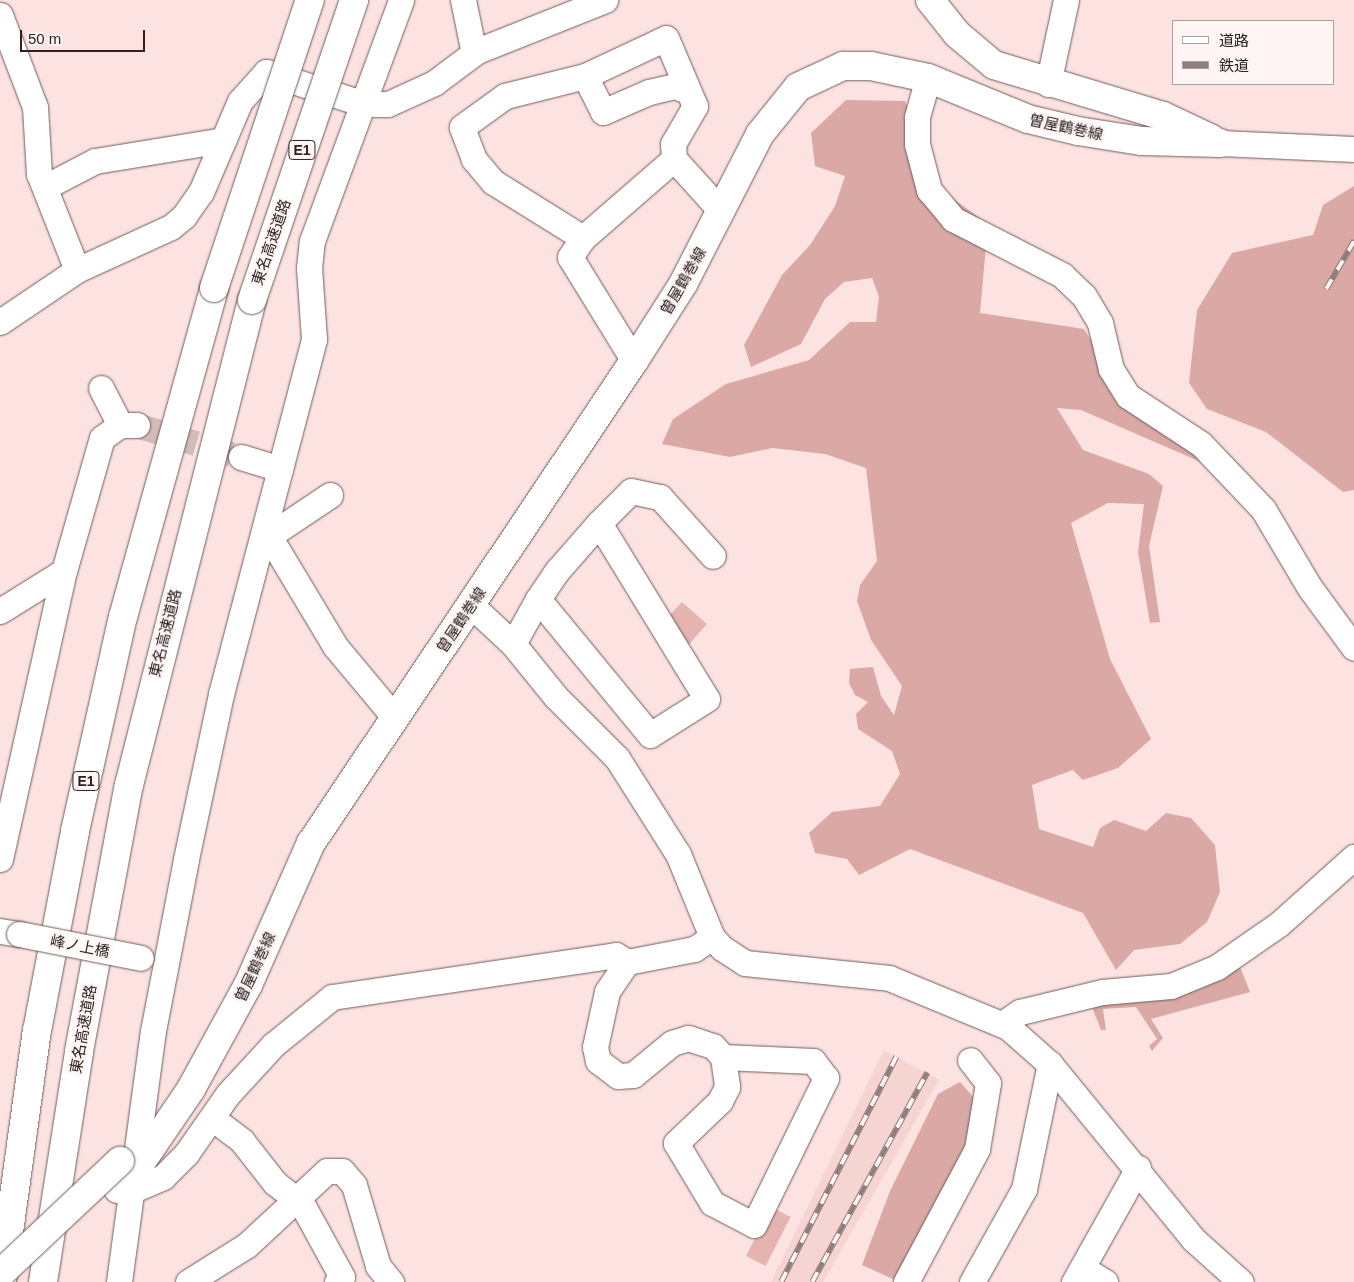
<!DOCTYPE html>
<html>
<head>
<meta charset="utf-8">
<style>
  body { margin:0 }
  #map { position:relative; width:1354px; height:1282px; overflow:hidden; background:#fce3e1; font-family:Arial,"Noto Sans JP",sans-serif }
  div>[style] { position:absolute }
  .built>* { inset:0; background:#f5d4d1 }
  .green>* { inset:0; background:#e5b4b0; transform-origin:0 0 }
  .forest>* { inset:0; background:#daa9a5 }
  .minor-tunnel>* { height:25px; margin-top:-12.5px; transform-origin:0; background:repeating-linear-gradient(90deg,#d2bcba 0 25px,transparent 0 37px) }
  .roads { filter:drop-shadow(0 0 1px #705c5a) drop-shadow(0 0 1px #705c5a) }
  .minor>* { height:25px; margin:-12.5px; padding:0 12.5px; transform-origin:12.5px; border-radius:12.5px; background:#fff }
  .major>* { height:28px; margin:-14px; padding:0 14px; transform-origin:14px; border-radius:14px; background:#fff }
  .highway>* { height:28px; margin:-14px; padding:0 14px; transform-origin:14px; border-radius:14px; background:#fff }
  .rail>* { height:5.5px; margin-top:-2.75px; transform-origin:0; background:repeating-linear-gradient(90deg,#fef5f4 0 11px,#8f7e7d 0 22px); box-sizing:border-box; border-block:1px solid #8f7e7d }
  .bridges { filter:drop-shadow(0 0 1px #705c5a) drop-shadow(0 0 1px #705c5a) }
  .minor-bridge>* { height:25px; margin:-12.5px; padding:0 12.5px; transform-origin:12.5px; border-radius:12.5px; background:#fff }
  .major-bridge>* { height:28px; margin:-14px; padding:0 14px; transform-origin:14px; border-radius:14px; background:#fff }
  .highway-bridge>* { height:28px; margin:-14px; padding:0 14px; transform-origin:14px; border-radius:14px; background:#fff }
  span { translate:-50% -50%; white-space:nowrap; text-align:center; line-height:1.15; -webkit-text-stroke:5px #fef5f4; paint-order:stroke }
  .shield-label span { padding:1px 4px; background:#fef5f4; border:1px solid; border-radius:4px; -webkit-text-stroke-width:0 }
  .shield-label { font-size:14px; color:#2a2120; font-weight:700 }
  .street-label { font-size:15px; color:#2a2120 }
  .legend { position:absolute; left:1172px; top:20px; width:162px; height:65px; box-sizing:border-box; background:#fef5f4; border:1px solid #a9a09f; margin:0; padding:6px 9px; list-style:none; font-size:15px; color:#2a2120 }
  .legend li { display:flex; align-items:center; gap:10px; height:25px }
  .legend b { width:25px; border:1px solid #a9a09f }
  .scale { position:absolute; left:20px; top:30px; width:125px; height:22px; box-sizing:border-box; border:2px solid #2a2120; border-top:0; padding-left:6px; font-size:15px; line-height:18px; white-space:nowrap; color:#2a2120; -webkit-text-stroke:4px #fef5f4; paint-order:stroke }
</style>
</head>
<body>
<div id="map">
  <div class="built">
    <i style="clip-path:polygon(884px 1050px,939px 1080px,823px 1282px,771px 1282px)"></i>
  </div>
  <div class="green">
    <i style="clip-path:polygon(682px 602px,707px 624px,685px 649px,666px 619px)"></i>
    <i style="left:771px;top:1207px;width:22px;height:55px;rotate:27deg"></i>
  </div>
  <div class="forest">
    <i style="clip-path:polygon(846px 100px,905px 101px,926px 145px,937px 187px,988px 224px,980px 313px,1084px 329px,1100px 355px,1210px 466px,1081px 410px,1057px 408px,1083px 450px,1149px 474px,1163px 486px,1149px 546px,1160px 622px,1150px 623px,1138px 552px,1144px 504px,1108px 503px,1071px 523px,1110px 659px,1151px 739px,1118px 768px,1083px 780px,1073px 770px,1032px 785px,1039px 829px,1093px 847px,1100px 828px,1114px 820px,1146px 831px,1166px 813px,1191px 818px,1215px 845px,1220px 892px,1207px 922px,1180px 944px,1134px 950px,1116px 970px,1083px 913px,910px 849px,859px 875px,847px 859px,815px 853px,809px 833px,832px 812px,880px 806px,900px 774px,892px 751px,858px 729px,856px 714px,868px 702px,855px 695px,849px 683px,850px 669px,873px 667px,881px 696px,894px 715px,902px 686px,871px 640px,857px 601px,860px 585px,877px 561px,866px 468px,825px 454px,772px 448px,730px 457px,662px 444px,673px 419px,726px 384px,809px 360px,850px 322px,876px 322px,879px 297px,872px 278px,844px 282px,825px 299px,801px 344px,751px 367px,744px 345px,782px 275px,810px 245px,835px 206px,845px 176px,815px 166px,811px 133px)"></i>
    <i style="clip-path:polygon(1354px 186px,1354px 490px,1343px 492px,1266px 432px,1207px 409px,1189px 383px,1197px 310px,1232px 253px,1313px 235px,1323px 205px)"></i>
    <i style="clip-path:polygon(1240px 967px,1250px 992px,1151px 1019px,1163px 1038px,1152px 1051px,1149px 1046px,1157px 1039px,1136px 1007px,1103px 1009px,1106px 1030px,1101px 1030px,1088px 997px,1172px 992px)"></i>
    <i style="clip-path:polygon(960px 1082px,984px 1109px,895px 1280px,862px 1265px,890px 1191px,938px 1094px)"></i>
  </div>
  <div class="minor-tunnel">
    <i style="left:137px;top:425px;width:109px;rotate:17.1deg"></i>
  </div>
  <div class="roads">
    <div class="minor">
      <i style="left:463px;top:0;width:54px;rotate:78.3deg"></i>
      <i style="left:0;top:15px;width:98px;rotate:69.2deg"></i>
      <i style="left:35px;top:107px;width:67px;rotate:86.6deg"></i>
      <i style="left:39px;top:174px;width:103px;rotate:68.4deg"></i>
      <i style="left:585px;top:76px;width:40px;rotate:63.4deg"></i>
      <i style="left:603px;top:112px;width:50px;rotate:-23.5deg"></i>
      <i style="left:649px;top:92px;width:27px;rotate:-13deg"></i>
      <i style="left:675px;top:86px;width:11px;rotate:22deg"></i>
      <i style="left:928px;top:78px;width:41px;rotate:105.8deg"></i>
      <i style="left:917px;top:117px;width:27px;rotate:90deg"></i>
      <i style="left:917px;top:144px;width:48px;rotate:75.4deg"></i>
      <i style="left:929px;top:190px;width:38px;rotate:50deg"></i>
      <i style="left:953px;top:219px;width:123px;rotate:27.2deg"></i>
      <i style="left:1062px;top:275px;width:30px;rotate:44deg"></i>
      <i style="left:1084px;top:296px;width:31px;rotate:59deg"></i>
      <i style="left:1100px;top:323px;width:47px;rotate:76.6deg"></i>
      <i style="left:1111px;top:369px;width:32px;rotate:58deg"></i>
      <i style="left:1128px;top:396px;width:87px;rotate:33.3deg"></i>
      <i style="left:1201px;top:444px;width:90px;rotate:46.4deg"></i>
      <i style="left:1263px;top:509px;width:92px;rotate:59.3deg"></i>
      <i style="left:1310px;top:588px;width:74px;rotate:53.7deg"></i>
      <i style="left:1048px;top:84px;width:86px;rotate:-77.9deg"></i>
      <i style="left:1220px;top:143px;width:134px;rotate:2.6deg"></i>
      <i style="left:45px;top:187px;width:56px;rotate:-27.5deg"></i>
      <i style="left:95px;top:161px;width:130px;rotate:-9.3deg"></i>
      <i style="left:583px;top:238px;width:106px;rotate:-148.1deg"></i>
      <i style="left:493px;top:182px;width:30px;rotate:-130deg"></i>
      <i style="left:474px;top:159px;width:34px;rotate:-111deg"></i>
      <i style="left:462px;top:127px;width:53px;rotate:-35.8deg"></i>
      <i style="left:505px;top:96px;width:82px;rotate:-14deg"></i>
      <i style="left:585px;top:76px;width:89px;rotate:-25.1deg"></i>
      <i style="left:666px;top:38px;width:74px;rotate:66.9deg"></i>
      <i style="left:695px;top:106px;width:44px;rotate:120.1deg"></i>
      <i style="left:673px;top:144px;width:15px;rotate:86deg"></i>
      <i style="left:674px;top:159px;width:70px;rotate:47.9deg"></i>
      <i style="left:0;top:322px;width:93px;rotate:-34deg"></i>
      <i style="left:77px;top:270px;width:103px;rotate:-24.6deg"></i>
      <i style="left:171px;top:227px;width:17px;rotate:-40deg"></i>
      <i style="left:184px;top:216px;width:29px;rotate:-55deg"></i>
      <i style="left:201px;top:192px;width:99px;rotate:-66.8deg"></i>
      <i style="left:240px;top:101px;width:39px;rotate:-48deg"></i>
      <i style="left:266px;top:72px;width:103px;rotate:18.1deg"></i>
      <i style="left:364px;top:104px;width:24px"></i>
      <i style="left:388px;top:104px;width:51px;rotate:-24.5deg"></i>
      <i style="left:434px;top:83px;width:54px;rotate:-36.7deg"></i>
      <i style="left:477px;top:51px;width:138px;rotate:-21.7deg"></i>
      <i style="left:634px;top:361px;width:122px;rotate:-121.6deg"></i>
      <i style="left:570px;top:257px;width:23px;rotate:-56deg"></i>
      <i style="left:583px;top:238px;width:121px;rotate:-41deg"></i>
      <i style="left:101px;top:388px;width:42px;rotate:62.8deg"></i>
      <i style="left:241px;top:457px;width:41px;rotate:17.1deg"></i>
      <i style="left:330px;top:495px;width:73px;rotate:146.1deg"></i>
      <i style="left:269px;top:536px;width:128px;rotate:59deg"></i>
      <i style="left:335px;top:646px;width:94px;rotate:50.2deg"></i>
      <i style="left:599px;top:523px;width:45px;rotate:-45deg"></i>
      <i style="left:631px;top:491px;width:30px;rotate:12deg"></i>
      <i style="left:660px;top:497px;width:79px;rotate:48.1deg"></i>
      <i style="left:471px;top:605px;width:57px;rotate:42.9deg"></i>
      <i style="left:513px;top:644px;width:68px;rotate:50.9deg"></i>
      <i style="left:556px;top:697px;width:86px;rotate:45deg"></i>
      <i style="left:617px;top:758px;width:114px;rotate:57.6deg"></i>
      <i style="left:678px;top:854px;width:90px;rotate:67.7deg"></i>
      <i style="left:712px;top:937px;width:15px;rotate:48deg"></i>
      <i style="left:722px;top:948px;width:27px;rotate:33deg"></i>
      <i style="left:745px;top:963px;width:145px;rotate:5.9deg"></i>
      <i style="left:889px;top:978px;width:129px;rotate:22.4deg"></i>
      <i style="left:1008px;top:1027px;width:56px;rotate:41.4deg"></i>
      <i style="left:1050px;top:1064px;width:226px;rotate:50.7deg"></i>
      <i style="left:1193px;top:1239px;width:64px;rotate:41.9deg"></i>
      <i style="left:0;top:611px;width:75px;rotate:-32deg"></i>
      <i style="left:513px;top:644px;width:51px;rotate:-60.9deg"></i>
      <i style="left:538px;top:599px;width:34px;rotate:-56deg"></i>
      <i style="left:557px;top:571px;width:64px;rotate:-48.8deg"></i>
      <i style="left:599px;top:523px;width:206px;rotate:58.5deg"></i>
      <i style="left:707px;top:699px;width:67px;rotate:147.7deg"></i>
      <i style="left:650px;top:735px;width:176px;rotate:-129.5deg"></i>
      <i style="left:0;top:859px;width:295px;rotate:-77.5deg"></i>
      <i style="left:64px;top:571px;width:138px;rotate:-74.1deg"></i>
      <i style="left:102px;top:438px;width:22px;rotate:-36deg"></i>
      <i style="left:120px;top:425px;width:17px"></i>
      <i style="left:0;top:931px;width:19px;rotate:9deg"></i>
      <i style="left:712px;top:937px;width:22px;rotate:146deg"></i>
      <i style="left:694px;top:949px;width:68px;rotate:169deg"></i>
      <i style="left:627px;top:962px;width:36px;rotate:124deg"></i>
      <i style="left:607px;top:992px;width:56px;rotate:102.3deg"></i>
      <i style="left:595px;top:1047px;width:14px;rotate:78deg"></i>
      <i style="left:598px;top:1061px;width:25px;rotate:37deg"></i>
      <i style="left:618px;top:1076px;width:15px;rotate:-4deg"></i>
      <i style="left:633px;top:1075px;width:50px;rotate:-39.4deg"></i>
      <i style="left:672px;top:1043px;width:17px;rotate:-17deg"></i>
      <i style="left:688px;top:1038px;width:26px;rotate:18deg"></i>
      <i style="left:713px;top:1046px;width:15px;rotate:48deg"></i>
      <i style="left:723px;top:1057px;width:30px;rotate:82deg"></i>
      <i style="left:727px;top:1087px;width:16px;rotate:117deg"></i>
      <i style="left:720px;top:1101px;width:61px;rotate:136.3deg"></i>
      <i style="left:676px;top:1143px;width:70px;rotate:59deg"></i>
      <i style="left:712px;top:1203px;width:47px;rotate:27.6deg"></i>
      <i style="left:754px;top:1225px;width:164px;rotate:-63.9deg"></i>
      <i style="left:826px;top:1078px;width:21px;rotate:-127deg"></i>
      <i style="left:813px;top:1061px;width:90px;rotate:-177.5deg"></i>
      <i style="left:1002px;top:1024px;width:22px;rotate:-34deg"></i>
      <i style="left:1020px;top:1012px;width:84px;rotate:-13.7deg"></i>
      <i style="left:1102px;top:992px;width:69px;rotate:-5deg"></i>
      <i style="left:1171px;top:986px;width:50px;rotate:-22.4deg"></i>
      <i style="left:1217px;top:967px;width:75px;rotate:-34.7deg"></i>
      <i style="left:1279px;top:924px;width:101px;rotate:-41.8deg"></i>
      <i style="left:212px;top:1118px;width:38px;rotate:37deg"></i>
      <i style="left:242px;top:1141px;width:53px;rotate:51.8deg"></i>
      <i style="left:275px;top:1183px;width:34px;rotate:38deg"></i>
      <i style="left:302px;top:1204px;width:83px;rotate:61.3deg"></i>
      <i style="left:342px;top:1277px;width:7px;rotate:135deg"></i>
      <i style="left:133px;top:1190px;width:33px;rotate:-23deg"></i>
      <i style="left:163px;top:1177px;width:33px;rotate:-45deg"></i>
      <i style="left:186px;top:1154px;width:73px;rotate:-55deg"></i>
      <i style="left:228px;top:1094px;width:67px;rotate:-47.4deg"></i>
      <i style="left:273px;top:1045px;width:76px;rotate:-39.1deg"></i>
      <i style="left:332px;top:997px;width:287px;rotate:-8.4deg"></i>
      <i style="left:616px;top:955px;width:13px;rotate:32deg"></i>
      <i style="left:1082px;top:1268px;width:27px;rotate:31deg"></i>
      <i style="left:119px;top:1282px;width:253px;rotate:-82.3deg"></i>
      <i style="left:153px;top:1031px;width:175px;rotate:-79.1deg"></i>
      <i style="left:186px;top:859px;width:169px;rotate:-78deg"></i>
      <i style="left:221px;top:694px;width:367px;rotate:-75.3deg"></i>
      <i style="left:314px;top:339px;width:71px;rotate:-94deg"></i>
      <i style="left:309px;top:268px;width:27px;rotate:-84deg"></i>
      <i style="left:312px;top:241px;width:257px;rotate:-69.7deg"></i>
      <i style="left:188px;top:1282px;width:70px;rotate:-32.1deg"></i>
      <i style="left:247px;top:1245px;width:109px;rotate:-42.8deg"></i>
      <i style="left:327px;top:1171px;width:15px"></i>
      <i style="left:342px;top:1171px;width:18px;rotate:49deg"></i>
      <i style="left:354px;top:1185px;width:84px;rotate:73.5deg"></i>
      <i style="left:378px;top:1266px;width:21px;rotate:51deg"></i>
      <i style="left:906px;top:1282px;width:151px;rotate:-61.9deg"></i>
      <i style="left:977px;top:1149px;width:67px;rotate:-80.5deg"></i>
      <i style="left:988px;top:1083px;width:29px;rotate:-128deg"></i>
      <i style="left:972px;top:1282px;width:107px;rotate:-60.8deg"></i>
      <i style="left:1024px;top:1189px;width:128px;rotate:-78.3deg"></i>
      <i style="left:1074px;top:1282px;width:131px;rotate:-60.7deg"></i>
    </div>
    <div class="major">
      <i style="left:930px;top:0;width:43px;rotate:51.5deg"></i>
      <i style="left:957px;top:34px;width:48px;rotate:40deg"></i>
      <i style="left:994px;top:65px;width:177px;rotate:16.8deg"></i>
      <i style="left:1163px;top:116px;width:54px;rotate:25.1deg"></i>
      <i style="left:118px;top:1189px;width:23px;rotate:-45deg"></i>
      <i style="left:134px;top:1173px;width:102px;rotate:-55.8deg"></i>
      <i style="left:191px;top:1089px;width:119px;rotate:-61.3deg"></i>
      <i style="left:248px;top:985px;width:155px;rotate:-66.1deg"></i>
      <i style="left:311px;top:843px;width:580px;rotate:-56.17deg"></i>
      <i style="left:634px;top:361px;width:91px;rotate:-57.5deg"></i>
      <i style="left:683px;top:284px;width:169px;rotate:-62.8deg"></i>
      <i style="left:760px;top:134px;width:60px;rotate:-51deg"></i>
      <i style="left:798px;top:87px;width:50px;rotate:-25deg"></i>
      <i style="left:843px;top:66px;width:28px"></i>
      <i style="left:871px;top:66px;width:58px;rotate:11.9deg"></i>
      <i style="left:928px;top:78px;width:108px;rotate:22.3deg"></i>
      <i style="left:1028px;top:119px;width:51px;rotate:13.5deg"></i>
      <i style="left:1078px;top:131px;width:65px;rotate:8.9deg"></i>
      <i style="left:1142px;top:141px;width:78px;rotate:1.5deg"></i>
    </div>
    <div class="highway">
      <i style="left:2px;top:1282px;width:253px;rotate:-82.1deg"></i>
      <i style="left:37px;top:1031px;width:204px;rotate:-79.2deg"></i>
      <i style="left:75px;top:831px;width:219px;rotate:-77.4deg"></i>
      <i style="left:123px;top:617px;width:341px;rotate:-74.5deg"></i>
      <i style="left:43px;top:1282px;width:234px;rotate:-81.1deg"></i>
      <i style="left:79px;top:1051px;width:271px;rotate:-79.4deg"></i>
      <i style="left:129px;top:785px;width:500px;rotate:-75.77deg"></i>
    </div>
  </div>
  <div class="rail">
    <i style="left:1326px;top:289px;width:56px;rotate:-59.7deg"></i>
    <i style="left:781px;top:1282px;width:253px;rotate:-62.9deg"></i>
    <i style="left:812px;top:1282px;width:239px;rotate:-61.2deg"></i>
  </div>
  <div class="bridges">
    <div class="minor-bridge">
      <i style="left:19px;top:934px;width:124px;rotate:11.1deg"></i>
    </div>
    <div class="major-bridge">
      <i style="left:0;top:1274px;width:165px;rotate:-43.3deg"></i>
    </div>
    <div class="highway-bridge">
      <i style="left:214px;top:288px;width:304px;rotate:-71.6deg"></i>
      <i style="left:252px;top:300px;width:317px;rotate:-71.2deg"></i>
    </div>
  </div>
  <div class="shield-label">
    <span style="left:302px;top:150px">E1</span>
    <span style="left:86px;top:781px">E1</span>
  </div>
  <div class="street-label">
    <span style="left:1066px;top:127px;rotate:12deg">曽屋鶴巻線</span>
    <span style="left:271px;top:242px;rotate:-71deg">東名高速道路</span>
    <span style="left:683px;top:281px;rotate:-60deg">曽屋鶴巻線</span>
    <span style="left:461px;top:620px;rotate:-56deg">曽屋鶴巻線</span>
    <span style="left:165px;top:633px;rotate:-76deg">東名高速道路</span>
    <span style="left:80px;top:946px;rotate:11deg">峰ノ上橋</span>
    <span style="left:255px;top:967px;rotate:-65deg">曽屋鶴巻線</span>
    <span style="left:83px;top:1029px;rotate:-80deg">東名高速道路</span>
  </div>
  <ul class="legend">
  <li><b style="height:6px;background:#fff"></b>道路</li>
  <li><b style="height:6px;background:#8f7e7d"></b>鉄道</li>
  </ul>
  <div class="scale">50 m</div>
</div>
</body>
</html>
